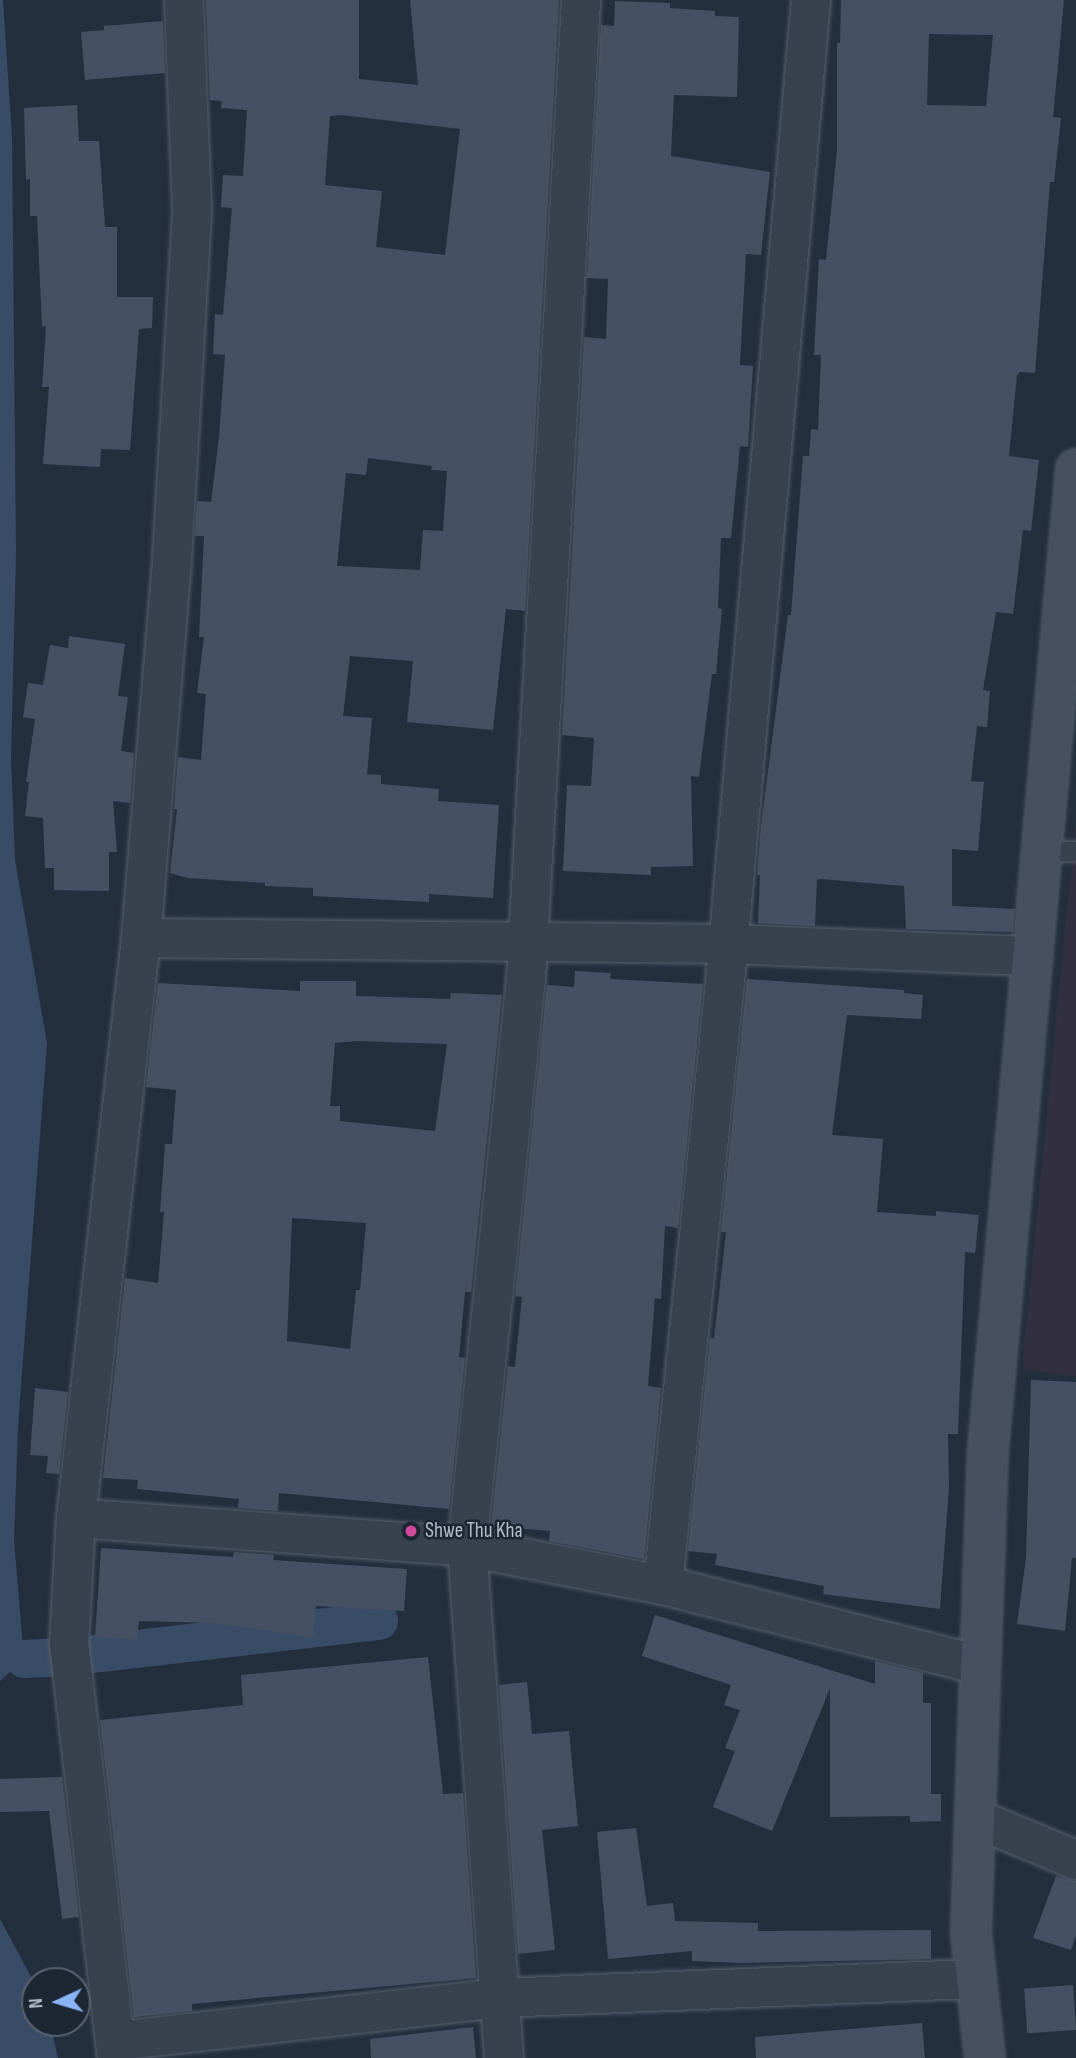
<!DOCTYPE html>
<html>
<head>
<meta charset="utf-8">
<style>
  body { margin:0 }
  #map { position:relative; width:1076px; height:2058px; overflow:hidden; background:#242f3e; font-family:"Sofia Sans Condensed",sans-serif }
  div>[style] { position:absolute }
  .medical>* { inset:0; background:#32303f }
  .water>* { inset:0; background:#394c67 }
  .canal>* { height:38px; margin:-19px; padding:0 19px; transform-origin:19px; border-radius:19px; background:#394c67 }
  .building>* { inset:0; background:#455162; transform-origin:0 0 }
  .roads { filter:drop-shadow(0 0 2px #565f6c) drop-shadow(0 0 2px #565f6c) }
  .lane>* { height:19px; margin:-9.5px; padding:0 9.5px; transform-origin:9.5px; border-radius:9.5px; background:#38414e }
  .street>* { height:38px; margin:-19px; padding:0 19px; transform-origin:19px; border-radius:19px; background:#38414e }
  .secondary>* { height:38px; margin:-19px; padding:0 19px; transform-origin:19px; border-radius:19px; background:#465061 }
  .dots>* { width:19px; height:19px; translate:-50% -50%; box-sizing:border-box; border:4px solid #1d2633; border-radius:50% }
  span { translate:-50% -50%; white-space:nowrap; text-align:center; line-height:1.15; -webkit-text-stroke:5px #1d2633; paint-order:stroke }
  .poi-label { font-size:21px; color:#b4bcc9 }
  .left { translate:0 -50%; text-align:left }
  .north { position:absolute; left:21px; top:1967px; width:70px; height:70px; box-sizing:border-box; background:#1d2633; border:2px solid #59626f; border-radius:50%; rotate:266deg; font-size:19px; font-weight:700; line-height:28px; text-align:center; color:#b4bcc9 }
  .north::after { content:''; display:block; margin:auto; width:24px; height:32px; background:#8ab4f8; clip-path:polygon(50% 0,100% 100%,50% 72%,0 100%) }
</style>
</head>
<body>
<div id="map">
  <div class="medical">
    <i style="clip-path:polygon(1076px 821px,1076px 1377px,1022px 1369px)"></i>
  </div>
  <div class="water">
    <i style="clip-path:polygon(0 0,3px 0,12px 138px,16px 553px,11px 759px,15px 860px,47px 1043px,18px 1426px,14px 1540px,24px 1659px,0 1681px)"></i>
    <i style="clip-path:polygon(0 1919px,35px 1984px,35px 2023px,50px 2023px,58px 2058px,0 2058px)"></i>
  </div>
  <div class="canal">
    <i style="left:85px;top:1655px;width:296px;rotate:-6.6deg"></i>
    <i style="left:24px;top:1659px;width:35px;rotate:-3deg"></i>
  </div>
  <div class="building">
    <i style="clip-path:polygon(evenodd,206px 0,359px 0,359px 79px,418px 85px,410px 0,559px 0,525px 611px,506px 609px,493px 730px,407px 722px,413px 661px,350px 656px,343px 716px,372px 718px,367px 774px,381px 775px,381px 784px,439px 789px,438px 801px,499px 805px,493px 898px,429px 894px,429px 902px,313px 896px,313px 888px,265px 886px,265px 883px,188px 878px,170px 873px,177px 809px,174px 809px,178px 757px,201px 760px,206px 694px,197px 693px,204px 637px,199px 637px,204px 536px,195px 536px,197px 501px,211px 502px,219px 437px,225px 355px,213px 354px,215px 314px,223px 315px,232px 208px,221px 207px,223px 175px,243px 176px,247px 110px,221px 108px,222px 101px,210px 100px,206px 0,341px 115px,460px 129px,445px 255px,376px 247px,382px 191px,325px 185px,330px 116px,341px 115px,206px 0,368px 458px,432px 466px,431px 470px,447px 471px,443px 531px,423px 530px,420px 570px,337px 566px,346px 473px,366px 475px,368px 458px)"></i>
    <i style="clip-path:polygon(evenodd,841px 0,1064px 0,1053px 117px,1061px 118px,1054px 182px,1050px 182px,1035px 373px,1020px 372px,1017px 375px,1009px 456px,1039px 460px,1031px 531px,1023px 530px,1013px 614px,996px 612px,983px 690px,990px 691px,987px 727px,977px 726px,971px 781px,984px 782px,978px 851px,952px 849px,952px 906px,1015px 909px,1013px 932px,906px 929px,904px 886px,821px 879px,817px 880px,815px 926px,758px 923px,760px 875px,757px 875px,761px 826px,788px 615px,791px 615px,803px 456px,809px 456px,811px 429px,818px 430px,821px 355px,814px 355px,819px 259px,826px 260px,837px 151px,837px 43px,840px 43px,841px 0,929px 34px,993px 35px,986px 106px,927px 105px,929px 34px)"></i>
    <i style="clip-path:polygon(615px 1px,670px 3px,670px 8px,715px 11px,715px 16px,739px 17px,737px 97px,674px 95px,671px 156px,770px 172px,761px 255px,746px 254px,740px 365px,753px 366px,748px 447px,740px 446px,731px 538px,721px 538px,718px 608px,722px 609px,716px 674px,712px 674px,699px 777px,691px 776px,693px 866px,651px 867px,651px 875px,563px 871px,567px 785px,591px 786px,594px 738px,562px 735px,584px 337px,606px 339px,608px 279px,587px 278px,601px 25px,614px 26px)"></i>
    <i style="clip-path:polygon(163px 21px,165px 73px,85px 80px,81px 32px,104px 30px,104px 26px)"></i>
    <i style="clip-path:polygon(77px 105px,79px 141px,99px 141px,105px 227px,117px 227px,117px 297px,153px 297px,152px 328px,139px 329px,130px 450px,101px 449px,100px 467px,43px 464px,49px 387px,42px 387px,46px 327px,42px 326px,37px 216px,30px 216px,30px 179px,26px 180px,24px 108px)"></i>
    <i style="clip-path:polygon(69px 636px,125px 644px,118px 696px,128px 697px,121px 751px,134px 753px,130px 803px,113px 801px,117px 852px,109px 852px,109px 891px,54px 890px,54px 868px,45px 868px,43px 818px,25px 816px,29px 782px,26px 782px,35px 719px,23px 717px,28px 683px,43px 685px,50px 645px,68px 648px)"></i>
    <i style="clip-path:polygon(575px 971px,611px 973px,610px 979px,703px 984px,678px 1228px,665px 1226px,661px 1299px,655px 1298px,648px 1386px,661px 1388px,644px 1559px,549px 1541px,550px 1531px,491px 1526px,508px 1366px,515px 1367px,522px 1297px,515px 1296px,547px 985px,574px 987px)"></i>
    <i style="clip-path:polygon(747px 979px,904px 990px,904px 993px,923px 995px,921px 1019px,847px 1015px,832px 1135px,883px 1139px,877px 1212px,936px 1216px,936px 1211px,979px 1215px,975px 1253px,965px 1252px,958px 1434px,948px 1434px,949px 1487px,940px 1609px,823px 1594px,824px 1586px,715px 1565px,717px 1554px,688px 1551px,710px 1338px,714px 1338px,726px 1232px,721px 1232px)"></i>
    <i style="clip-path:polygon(evenodd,300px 981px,356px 981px,356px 996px,450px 999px,451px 993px,502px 995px,471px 1292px,465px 1292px,459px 1357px,465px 1358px,449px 1509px,279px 1493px,278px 1511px,238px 1508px,239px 1499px,137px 1489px,138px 1480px,103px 1478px,125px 1278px,158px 1283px,164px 1212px,160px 1212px,165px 1144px,172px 1144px,176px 1090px,146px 1087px,158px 983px,300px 991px,300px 981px,356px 1041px,447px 1044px,435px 1131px,340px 1121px,340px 1106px,330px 1106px,335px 1043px,356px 1041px,300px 981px,292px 1218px,366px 1223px,360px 1290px,356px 1290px,350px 1349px,287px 1341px,292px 1218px)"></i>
    <i style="clip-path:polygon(1031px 1380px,1076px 1382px,1076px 1558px,1072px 1558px,1065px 1631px,1017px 1624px,1026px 1558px)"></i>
    <i style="clip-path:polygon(35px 1388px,68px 1392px,59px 1474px,46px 1473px,48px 1456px,30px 1455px)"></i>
    <i style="clip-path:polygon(101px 1548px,233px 1557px,234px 1552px,274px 1555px,273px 1560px,407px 1569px,404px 1611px,316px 1606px,313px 1638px,215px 1623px,139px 1621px,137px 1640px,95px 1637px)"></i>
    <i style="clip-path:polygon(655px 1615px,875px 1684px,875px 1661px,923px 1673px,923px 1703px,931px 1703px,931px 1794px,941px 1794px,941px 1821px,910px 1822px,910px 1816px,830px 1817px,830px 1688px,772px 1831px,713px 1807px,735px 1751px,725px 1748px,740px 1710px,724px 1705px,731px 1685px,642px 1656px)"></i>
    <i style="clip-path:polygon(428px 1657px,443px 1794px,463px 1793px,476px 1978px,192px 2004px,192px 2011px,134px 2017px,100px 1720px,243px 1705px,241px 1675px)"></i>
    <i style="clip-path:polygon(527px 1682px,532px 1734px,569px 1731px,578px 1826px,542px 1830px,555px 1950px,518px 1954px,499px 1685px)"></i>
    <i style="clip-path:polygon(62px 1777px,79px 1917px,62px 1919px,49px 1811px,0 1812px,0 1779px)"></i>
    <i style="clip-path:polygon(636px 1828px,647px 1906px,673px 1903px,675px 1921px,758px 1923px,758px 1931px,931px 1930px,931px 1959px,744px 1963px,692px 1961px,692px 1951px,608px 1959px,597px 1832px)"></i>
    <i style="clip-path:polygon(1056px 1876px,1076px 1881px,1076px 1935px,1071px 1950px,1033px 1938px)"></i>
    <i style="left:1073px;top:1985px;width:45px;height:49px;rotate:86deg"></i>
    <i style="clip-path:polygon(922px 2023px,925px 2058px,756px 2058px,755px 2037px)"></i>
    <i style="clip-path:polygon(473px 2027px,476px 2058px,371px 2058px,370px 2039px)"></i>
  </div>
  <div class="roads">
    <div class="lane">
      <i style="left:1041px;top:852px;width:35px;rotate:-2deg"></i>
    </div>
    <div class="street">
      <i style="left:141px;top:938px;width:588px;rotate:0.58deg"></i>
      <i style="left:729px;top:944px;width:304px;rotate:2.3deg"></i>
      <i style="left:76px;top:1518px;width:392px;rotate:4.2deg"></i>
      <i style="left:467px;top:1547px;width:200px;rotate:11deg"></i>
      <i style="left:663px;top:1585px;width:327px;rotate:14.2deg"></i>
      <i style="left:663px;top:1585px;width:616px;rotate:-84.13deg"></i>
      <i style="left:726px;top:972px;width:976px;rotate:-85deg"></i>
      <i style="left:977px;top:1819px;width:107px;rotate:22.5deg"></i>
      <i style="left:117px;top:2041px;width:383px;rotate:-6.4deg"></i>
      <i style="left:498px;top:1998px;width:476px;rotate:-2.3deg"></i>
      <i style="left:117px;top:2058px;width:415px;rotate:-96.6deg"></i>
      <i style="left:69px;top:1646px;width:128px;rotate:-86.9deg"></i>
      <i style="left:76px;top:1518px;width:584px;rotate:-83.61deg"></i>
      <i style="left:141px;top:938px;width:379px;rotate:-85.3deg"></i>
      <i style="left:172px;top:560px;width:352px;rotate:-86.7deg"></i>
      <i style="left:192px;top:209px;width:209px;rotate:-92.2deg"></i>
      <i style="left:504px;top:2058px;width:512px;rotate:-94.14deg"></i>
      <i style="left:467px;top:1547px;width:571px;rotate:-84.07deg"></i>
      <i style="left:526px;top:979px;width:981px;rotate:-86.78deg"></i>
    </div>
    <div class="secondary">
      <i style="left:985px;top:2058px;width:126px;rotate:-96.4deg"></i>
      <i style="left:971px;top:1933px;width:482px;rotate:-88deg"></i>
      <i style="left:988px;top:1451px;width:986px;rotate:-84.88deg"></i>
    </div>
  </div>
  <div class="dots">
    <i style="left:411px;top:1531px;background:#d1479c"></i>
  </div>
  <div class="poi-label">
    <span class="left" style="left:425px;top:1531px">Shwe Thu Kha</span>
  </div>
  <div class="north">N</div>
</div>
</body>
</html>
